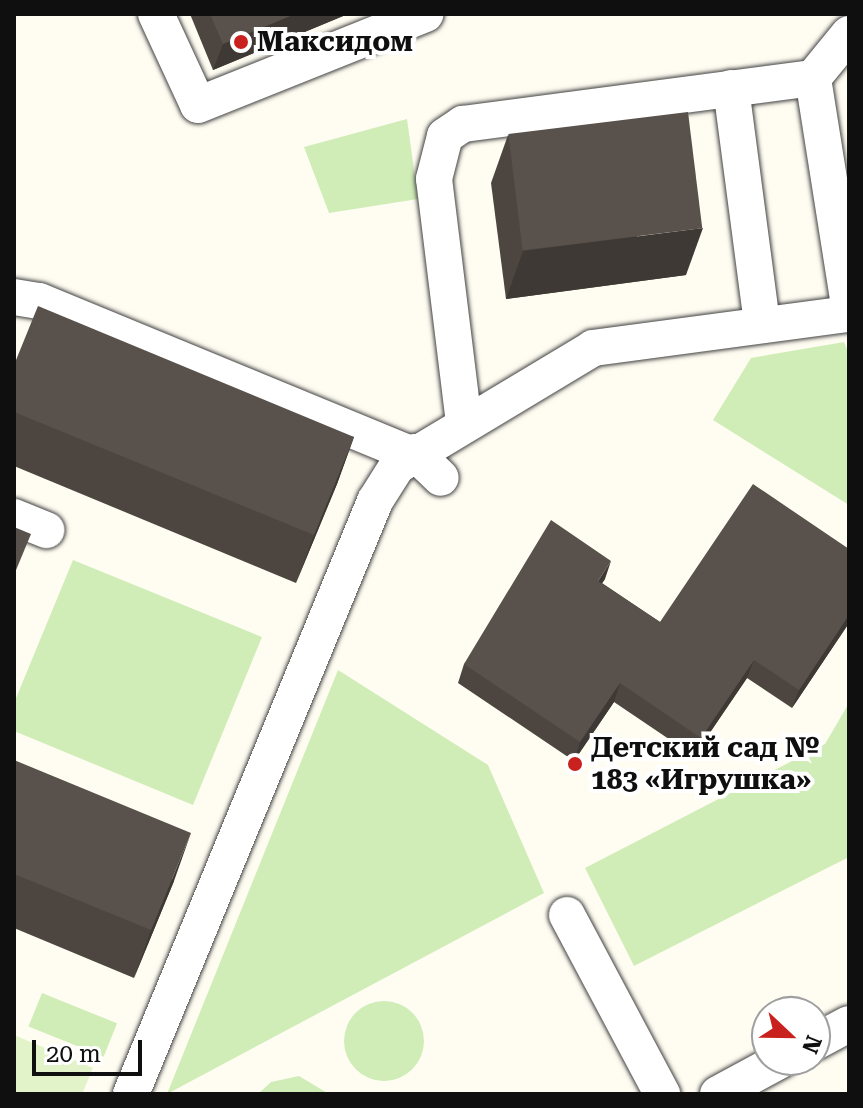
<!DOCTYPE html>
<html>
<head>
<meta charset="utf-8">
<style>
  body { margin:0 }
  #map { position:relative; width:863px; height:1108px; overflow:hidden; background:#fffdf2; font-family:"Roboto Serif",serif }
  div>[style] { position:absolute }
  .green>* { inset:0; background:#d0edb8; transform-origin:0 0 }
  .round { border-radius:50% }
  .pitch>* { inset:0; background:#e2f3ca }
  .roads { filter:drop-shadow(0 0 2px #424242) drop-shadow(0 0 2px #424242) }
  .minor>* { height:36px; margin:-18px; padding:0 18px; transform-origin:18px; border-radius:18px; background:#fff }
  .wall>* { inset:0; background:#4d4640 }
  .shaded-wall>* { inset:0; background:#3e3934 }
  .building>* { inset:0; background:#59514b; transform-origin:0 0 }
  .dots>* { width:22px; height:22px; translate:-50% -50%; box-sizing:border-box; border:4px solid #fff; border-radius:50% }
  span { translate:-50% -50%; white-space:nowrap; text-align:center; line-height:1.15; -webkit-text-stroke:8px #fff; paint-order:stroke }
  .poi-label { font-size:28px; color:#0f0f0f; font-weight:700 }
  .left { translate:0 -50%; text-align:left }
  .frame { position:absolute; inset:0; border:16px solid #0f0f0f; pointer-events:none }
  .north { position:absolute; left:751px; top:996px; width:80px; height:80px; box-sizing:border-box; background:#fff; border:2px solid #9f9f9f; border-radius:50%; rotate:112deg; font-size:22px; font-weight:700; line-height:32px; text-align:center; color:#0f0f0f }
  .north::after { content:''; display:block; margin:auto; width:28px; height:36px; background:#c9211e; clip-path:polygon(50% 0,100% 100%,50% 72%,0 100%) }
  .scale { position:absolute; left:32px; top:1040px; width:110px; height:36px; box-sizing:border-box; border:4px solid #0f0f0f; border-top:0; padding-left:10px; font-size:24px; line-height:28px; white-space:nowrap; color:#0f0f0f; -webkit-text-stroke:6px #fff; paint-order:stroke }
</style>
</head>
<body>
<div id="map">
  <div class="green">
    <i style="clip-path:polygon(407px 119px,418px 199px,329px 213px,304px 147px)"></i>
    <i style="clip-path:polygon(844px 342px,849px 354px,849px 505px,713px 420px,751px 358px)"></i>
    <i style="clip-path:polygon(73px 560px,262px 637px,193px 805px,14px 731px,14px 703px)"></i>
    <i style="clip-path:polygon(338px 670px,488px 765px,544px 893px,167px 1094px)"></i>
    <i style="clip-path:polygon(849px 703px,849px 857px,634px 966px,585px 868px,825px 744px)"></i>
    <i style="left:42px;top:993px;width:81px;height:36px;rotate:22deg"></i>
    <i class="round" style="left:344px;top:1001px;width:80px;height:80px"></i>
    <i style="clip-path:polygon(299px 1076px,329px 1094px,258px 1094px,271px 1082px)"></i>
  </div>
  <div class="pitch">
    <i style="clip-path:polygon(14px 1035px,93px 1068px,82px 1094px,14px 1094px)"></i>
  </div>
  <div class="roads">
    <div class="minor">
      <i style="left:156px;top:14px;width:100px;rotate:65.2deg"></i>
      <i style="left:198px;top:105px;width:245px;rotate:-21.8deg"></i>
      <i style="left:849px;top:34px;width:57px;rotate:129.3deg"></i>
      <i style="left:813px;top:78px;width:231px;rotate:81deg"></i>
      <i style="left:731px;top:88px;width:239px;rotate:82.5deg"></i>
      <i style="left:14px;top:297px;width:25px;rotate:9deg"></i>
      <i style="left:39px;top:301px;width:402px;rotate:22.4deg"></i>
      <i style="left:464px;top:423px;width:246px;rotate:-97deg"></i>
      <i style="left:434px;top:179px;width:44px;rotate:-75.7deg"></i>
      <i style="left:445px;top:136px;width:22px;rotate:-34deg"></i>
      <i style="left:463px;top:124px;width:353px;rotate:-7.5deg"></i>
      <i style="left:414px;top:452px;width:37px;rotate:44deg"></i>
      <i style="left:14px;top:517px;width:35px;rotate:22deg"></i>
      <i style="left:567px;top:915px;width:203px;rotate:62deg"></i>
      <i style="left:815px;top:1042px;width:38px;rotate:-28deg"></i>
      <i style="left:131px;top:1094px;width:641px;rotate:-67.63deg"></i>
      <i style="left:375px;top:501px;width:41px;rotate:-57.8deg"></i>
      <i style="left:397px;top:466px;width:229px;rotate:-31deg"></i>
      <i style="left:593px;top:348px;width:258px;rotate:-7.6deg"></i>
      <i style="left:718px;top:1094px;width:72px;rotate:-28.4deg"></i>
    </div>
  </div>
  <div class="wall">
    <i style="clip-path:polygon(190px 14px,348px 14px,213px 70px)"></i>
    <i style="clip-path:polygon(508px 135px,686px 275px,506px 299px,491px 183px)"></i>
    <i style="clip-path:polygon(14px 365px,354px 437px,337px 484px,296px 583px,14px 466px)"></i>
    <i style="clip-path:polygon(849px 549px,849px 623px,792px 708px,747px 678px,694px 756px,614px 702px,574px 761px,458px 683px,464px 664px,605px 579px,602px 583px,660px 622px)"></i>
    <i style="clip-path:polygon(14px 760px,174px 881px,134px 978px,14px 928px)"></i>
  </div>
  <div class="shaded-wall">
    <i style="clip-path:polygon(295px 14px,348px 14px,213px 70px,223px 44px)"></i>
    <i style="clip-path:polygon(703px 228px,686px 275px,506px 299px,523px 251px)"></i>
    <i style="clip-path:polygon(354px 437px,337px 484px,296px 583px,314px 535px)"></i>
    <i style="clip-path:polygon(611px 561px,605px 579px,591px 599px,598px 581px)"></i>
    <i style="clip-path:polygon(849px 615px,849px 623px,792px 708px,799px 690px)"></i>
    <i style="clip-path:polygon(754px 660px,747px 678px,694px 756px,701px 738px)"></i>
    <i style="clip-path:polygon(620px 683px,614px 702px,574px 761px,580px 742px)"></i>
    <i style="clip-path:polygon(191px 833px,174px 881px,134px 978px,151px 930px)"></i>
  </div>
  <div class="building">
    <i style="clip-path:polygon(210px 14px,295px 14px,223px 44px)"></i>
    <i style="left:688px;top:112px;width:117px;height:181px;rotate:83deg"></i>
    <i style="clip-path:polygon(38px 306px,354px 437px,314px 535px,14px 412px,14px 365px)"></i>
    <i style="clip-path:polygon(753px 484px,849px 549px,849px 615px,799px 690px,754px 660px,701px 738px,620px 683px,580px 742px,464px 664px,551px 520px,611px 561px,598px 581px,660px 622px)"></i>
    <i style="clip-path:polygon(14px 527px,31px 534px,14px 575px)"></i>
    <i style="clip-path:polygon(14px 760px,191px 833px,151px 930px,14px 874px)"></i>
  </div>
  <div class="dots">
    <i style="left:241px;top:42px;background:#c9211e"></i>
    <i style="left:575px;top:764px;background:#c9211e"></i>
  </div>
  <div class="poi-label">
    <span class="left" style="left:257px;top:42px">Максидом</span>
    <span class="left" style="left:591px;top:764px">Детский сад №<br>183 «Игрушка»</span>
  </div>
  <div class="frame"></div>
  <div class="north">N</div>
  <div class="scale">20 m</div>
</div>
</body>
</html>
